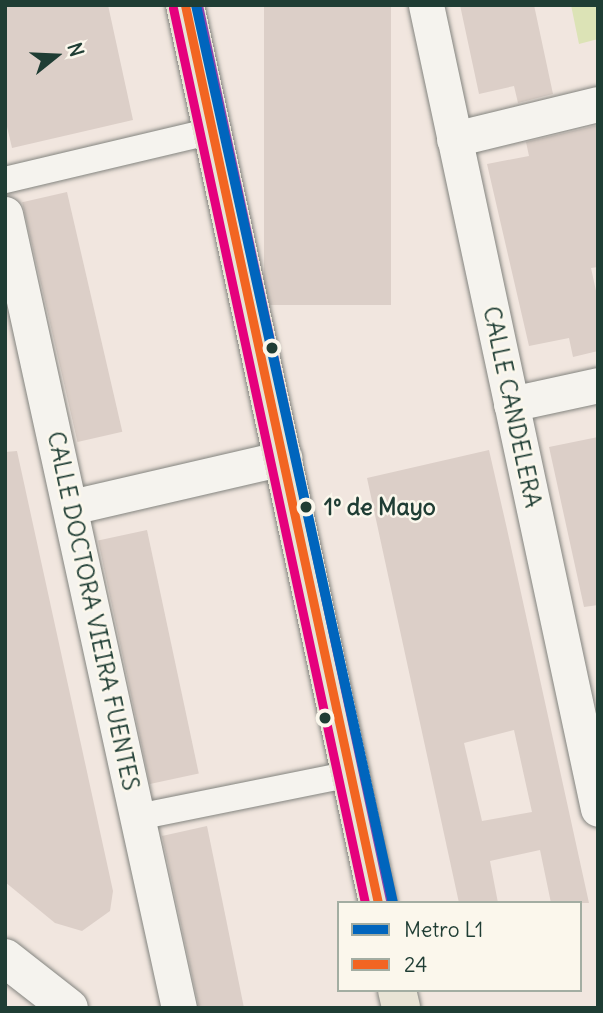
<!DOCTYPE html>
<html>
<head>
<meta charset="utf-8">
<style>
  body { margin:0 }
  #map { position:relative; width:603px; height:1013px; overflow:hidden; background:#f1e6df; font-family:Delius,sans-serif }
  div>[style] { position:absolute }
  .green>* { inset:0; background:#dce3b6 }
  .building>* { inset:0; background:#dccfc8; transform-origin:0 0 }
  .roads { filter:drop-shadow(0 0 2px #83847f) drop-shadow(0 0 2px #83847f) }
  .pedestrian>* { height:26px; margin:-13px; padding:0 13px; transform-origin:13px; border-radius:13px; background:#f5f3ee }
  .minor>* { height:35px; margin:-17.5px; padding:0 17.5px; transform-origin:17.5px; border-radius:17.5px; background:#f5f3ee }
  .tertiary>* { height:38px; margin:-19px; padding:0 19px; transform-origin:19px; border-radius:19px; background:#f5f3ee }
  .primary>* { height:38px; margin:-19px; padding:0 19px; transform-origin:19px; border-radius:19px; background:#e8e3d5 }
  .bus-1>* { height:9px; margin:-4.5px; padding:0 4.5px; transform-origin:4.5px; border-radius:4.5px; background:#f26522 }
  .bus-2>* { height:9px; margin:-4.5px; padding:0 4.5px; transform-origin:4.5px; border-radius:4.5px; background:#e5007d }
  .bus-3>* { height:9px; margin:-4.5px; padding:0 4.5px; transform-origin:4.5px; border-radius:4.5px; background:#8e44ad }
  .metro-1>* { height:10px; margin:-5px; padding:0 5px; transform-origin:5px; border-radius:5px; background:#0065bd }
  .dots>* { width:19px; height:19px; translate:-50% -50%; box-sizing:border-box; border:4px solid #fbf7ec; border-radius:50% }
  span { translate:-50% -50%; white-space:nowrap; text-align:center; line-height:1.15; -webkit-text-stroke:5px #fbf7ec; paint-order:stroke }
  .street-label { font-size:23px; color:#1f3d34 }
  .stop-label { font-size:23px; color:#1f3d34; font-weight:700 }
  .left { translate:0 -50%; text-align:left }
  .frame { position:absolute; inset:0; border:7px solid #1f3d34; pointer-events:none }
  .legend { position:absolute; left:337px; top:901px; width:245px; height:91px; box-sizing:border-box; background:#fbf7ec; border:2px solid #a3ada2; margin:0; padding:9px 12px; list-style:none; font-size:21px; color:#1f3d34 }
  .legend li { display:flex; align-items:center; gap:14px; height:35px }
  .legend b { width:35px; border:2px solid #a3ada2 }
  .north { position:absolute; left:21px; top:21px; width:70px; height:70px; -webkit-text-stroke:5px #fbf7ec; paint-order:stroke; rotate:72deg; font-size:19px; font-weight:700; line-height:28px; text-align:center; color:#1f3d34 }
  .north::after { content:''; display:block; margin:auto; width:24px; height:32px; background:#1f3d34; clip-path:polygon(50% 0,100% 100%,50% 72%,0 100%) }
</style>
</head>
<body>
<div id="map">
  <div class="green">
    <i style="clip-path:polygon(571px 5px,598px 5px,598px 39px,579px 44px)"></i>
  </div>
  <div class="building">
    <i style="clip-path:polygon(5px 5px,108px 5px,133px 120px,12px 148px,5px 118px)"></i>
    <i style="left:264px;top:5px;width:127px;height:300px"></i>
    <i style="clip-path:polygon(460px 5px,534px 5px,553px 94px,518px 103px,514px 86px,479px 94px)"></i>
    <i style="clip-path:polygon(598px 125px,598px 267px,591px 268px,598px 300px,598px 351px,573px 357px,569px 338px,529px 346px,487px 164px,529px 156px,526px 142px)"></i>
    <i style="left:67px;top:192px;width:246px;height:46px;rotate:77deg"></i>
    <i style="clip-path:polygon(598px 437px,598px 605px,584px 607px,549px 447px)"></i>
    <i style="clip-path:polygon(evenodd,489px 450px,507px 529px,589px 903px,551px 903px,540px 850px,490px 861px,498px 903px,459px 903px,367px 478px,489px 450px,514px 730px,532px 812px,482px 821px,464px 743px,514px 730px)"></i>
    <i style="clip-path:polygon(17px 451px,113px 891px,110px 911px,82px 931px,55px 923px,5px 882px,5px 452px)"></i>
    <i style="left:147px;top:530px;width:249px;height:50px;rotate:78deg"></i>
    <i style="clip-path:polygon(207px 826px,224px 909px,244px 1008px,199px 1008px,162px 836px)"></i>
  </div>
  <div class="roads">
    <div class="pedestrian">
      <i style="left:5px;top:180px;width:213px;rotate:-13.3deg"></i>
      <i style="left:138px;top:817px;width:217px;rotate:-11.4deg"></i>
    </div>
    <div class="minor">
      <i style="left:426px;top:5px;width:822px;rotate:77.92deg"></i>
      <i style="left:454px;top:139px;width:148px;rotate:-13.7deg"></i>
      <i style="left:5px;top:214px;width:813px;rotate:77.64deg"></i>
      <i style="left:511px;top:404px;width:89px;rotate:-12.3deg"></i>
      <i style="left:71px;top:507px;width:219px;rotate:-13deg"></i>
    </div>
    <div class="tertiary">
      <i style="left:5px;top:958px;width:81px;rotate:38deg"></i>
    </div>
    <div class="primary">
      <i style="left:185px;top:5px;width:919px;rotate:77.87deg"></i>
      <i style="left:397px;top:990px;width:18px;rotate:77deg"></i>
    </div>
  </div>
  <div class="bus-1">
    <i style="left:185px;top:5px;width:919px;rotate:77.87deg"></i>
  </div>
  <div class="bus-2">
    <i style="left:173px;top:8px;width:915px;rotate:77.89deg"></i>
  </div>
  <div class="bus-3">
    <i style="left:198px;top:5px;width:915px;rotate:77.89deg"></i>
  </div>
  <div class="metro-1">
    <i style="left:196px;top:5px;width:919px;rotate:77.63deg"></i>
  </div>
  <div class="dots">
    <i style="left:272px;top:348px;background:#1f3d34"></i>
    <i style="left:306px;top:507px;background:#1f3d34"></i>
    <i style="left:325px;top:718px;background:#1f3d34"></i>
  </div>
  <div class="street-label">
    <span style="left:512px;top:407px;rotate:78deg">CALLE CANDELERA</span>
    <span style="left:93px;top:611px;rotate:78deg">CALLE DOCTORA VIEIRA FUENTES</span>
  </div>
  <div class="stop-label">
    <span class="left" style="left:324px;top:507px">1º de Mayo</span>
  </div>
  <div class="frame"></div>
  <ul class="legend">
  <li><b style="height:9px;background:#0065bd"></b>Metro L1</li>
  <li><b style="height:9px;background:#f26522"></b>24</li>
  </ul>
  <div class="north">N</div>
</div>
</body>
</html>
